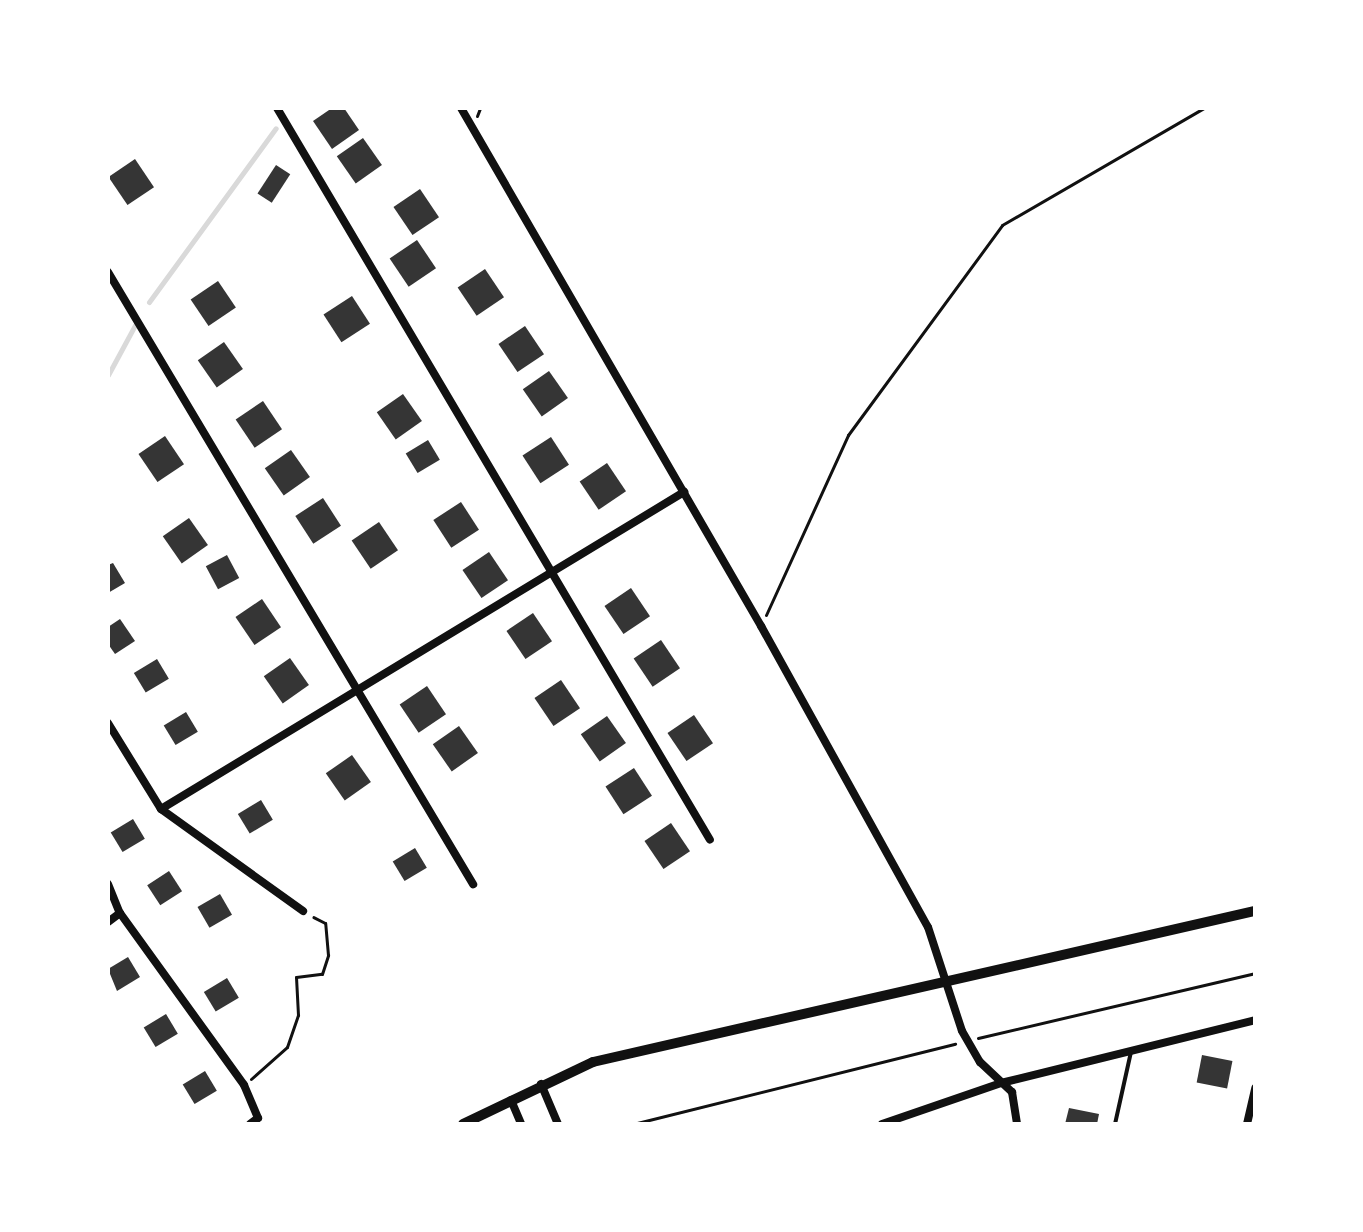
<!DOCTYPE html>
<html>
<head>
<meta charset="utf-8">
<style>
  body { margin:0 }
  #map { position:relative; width:1363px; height:1232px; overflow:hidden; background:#fff; font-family:"Fira Sans Condensed",sans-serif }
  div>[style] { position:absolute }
  .stream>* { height:5px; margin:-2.5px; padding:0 2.5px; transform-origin:2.5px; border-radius:2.5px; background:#d9d9d9 }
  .building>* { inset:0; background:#353535; transform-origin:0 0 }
  .path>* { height:3px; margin:-1.5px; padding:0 1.5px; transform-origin:1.5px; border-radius:1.5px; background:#111 }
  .service>* { height:4px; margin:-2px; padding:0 2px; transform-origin:2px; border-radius:2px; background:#111 }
  .minor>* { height:8px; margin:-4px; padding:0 4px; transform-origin:4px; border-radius:4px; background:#111 }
  .tertiary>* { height:10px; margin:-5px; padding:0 5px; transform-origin:5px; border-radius:5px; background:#111 }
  span { translate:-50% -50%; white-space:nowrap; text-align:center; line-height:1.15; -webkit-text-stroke:7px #fff; paint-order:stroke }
  .frame { position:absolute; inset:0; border:110px solid #fff; pointer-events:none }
</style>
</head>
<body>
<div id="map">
  <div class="stream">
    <i style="left:149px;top:302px;width:215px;rotate:-53.9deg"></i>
    <i style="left:108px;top:375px;width:57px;rotate:-61.6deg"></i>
  </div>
  <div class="building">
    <i style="clip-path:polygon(332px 108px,344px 108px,359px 130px,332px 149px,313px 121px)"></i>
    <i style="left:363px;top:138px;width:33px;height:32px;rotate:55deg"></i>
    <i style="left:135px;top:159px;width:34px;height:32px;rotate:56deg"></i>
    <i style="left:276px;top:165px;width:17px;height:34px;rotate:33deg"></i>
    <i style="left:420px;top:189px;width:34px;height:32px;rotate:56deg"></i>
    <i style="left:417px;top:240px;width:34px;height:33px;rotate:56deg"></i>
    <i style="left:485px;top:269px;width:34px;height:33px;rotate:56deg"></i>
    <i style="left:218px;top:281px;width:32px;height:33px;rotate:56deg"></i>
    <i style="left:352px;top:296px;width:33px;height:34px;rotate:57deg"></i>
    <i style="left:525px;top:326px;width:34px;height:32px;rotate:56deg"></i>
    <i style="left:224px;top:342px;width:33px;height:32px;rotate:55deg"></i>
    <i style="left:549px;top:371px;width:33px;height:32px;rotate:55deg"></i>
    <i style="left:403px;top:394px;width:33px;height:32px;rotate:55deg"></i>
    <i style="left:263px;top:401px;width:34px;height:33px;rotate:56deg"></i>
    <i style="left:165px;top:436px;width:34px;height:32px;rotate:56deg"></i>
    <i style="left:551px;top:437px;width:33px;height:34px;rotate:57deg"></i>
    <i style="left:428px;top:440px;width:23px;height:26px;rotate:59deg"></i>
    <i style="left:291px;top:450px;width:33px;height:32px;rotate:55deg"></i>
    <i style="left:607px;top:463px;width:34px;height:33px;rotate:56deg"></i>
    <i style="left:323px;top:498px;width:33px;height:33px;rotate:57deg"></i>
    <i style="left:461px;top:502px;width:33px;height:33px;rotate:57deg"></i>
    <i style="left:189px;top:518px;width:33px;height:32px;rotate:55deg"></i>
    <i style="left:379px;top:522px;width:34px;height:33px;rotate:56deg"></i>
    <i style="left:489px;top:552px;width:34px;height:32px;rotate:56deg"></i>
    <i style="left:227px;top:555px;width:26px;height:24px;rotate:62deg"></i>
    <i style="clip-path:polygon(113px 563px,125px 583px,108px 593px,108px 565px)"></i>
    <i style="left:631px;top:588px;width:34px;height:32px;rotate:56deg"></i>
    <i style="left:262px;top:599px;width:34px;height:32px;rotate:56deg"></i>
    <i style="left:533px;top:613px;width:34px;height:32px;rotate:56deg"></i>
    <i style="clip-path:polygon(120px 619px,135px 641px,115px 654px,108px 644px,108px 627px)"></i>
    <i style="left:661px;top:640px;width:34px;height:33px;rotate:56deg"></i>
    <i style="left:290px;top:658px;width:33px;height:32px;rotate:55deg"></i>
    <i style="left:157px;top:659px;width:23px;height:27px;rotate:59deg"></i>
    <i style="left:561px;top:680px;width:34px;height:32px;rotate:56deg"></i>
    <i style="left:427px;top:686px;width:34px;height:33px;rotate:56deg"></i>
    <i style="left:186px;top:712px;width:23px;height:26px;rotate:59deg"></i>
    <i style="left:694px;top:715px;width:34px;height:32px;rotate:56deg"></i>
    <i style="left:607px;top:716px;width:33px;height:32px;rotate:55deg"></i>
    <i style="left:459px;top:726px;width:33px;height:32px;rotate:55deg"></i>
    <i style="left:352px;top:755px;width:33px;height:32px;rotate:55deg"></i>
    <i style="left:634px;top:768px;width:33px;height:34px;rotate:57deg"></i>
    <i style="left:261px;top:800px;width:23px;height:27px;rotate:59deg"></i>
    <i style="left:133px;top:819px;width:23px;height:26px;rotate:59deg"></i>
    <i style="left:671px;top:823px;width:34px;height:32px;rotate:56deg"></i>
    <i style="left:415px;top:848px;width:23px;height:26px;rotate:59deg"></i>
    <i style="left:169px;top:871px;width:24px;height:26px;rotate:57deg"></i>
    <i style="left:220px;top:894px;width:24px;height:26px;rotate:60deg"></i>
    <i style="clip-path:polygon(128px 957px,140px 977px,117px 991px,108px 969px)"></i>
    <i style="left:227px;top:978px;width:23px;height:27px;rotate:59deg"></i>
    <i style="left:166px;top:1014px;width:23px;height:26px;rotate:59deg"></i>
    <i style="left:1202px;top:1055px;width:31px;height:28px;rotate:11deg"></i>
    <i style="left:205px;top:1071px;width:23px;height:26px;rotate:59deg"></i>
    <i style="clip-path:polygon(1069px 1108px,1099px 1114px,1097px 1124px,1065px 1124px)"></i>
  </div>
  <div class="path">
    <i style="left:477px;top:116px;width:9px;rotate:-69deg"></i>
    <i style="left:766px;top:615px;width:198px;rotate:-65.5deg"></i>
    <i style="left:848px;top:435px;width:260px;rotate:-53.7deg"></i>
    <i style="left:1002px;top:225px;width:233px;rotate:-30.1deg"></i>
    <i style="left:978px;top:1038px;width:285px;rotate:-13.2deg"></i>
    <i style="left:251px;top:1079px;width:48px;rotate:-41.6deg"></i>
    <i style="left:287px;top:1047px;width:34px;rotate:-71deg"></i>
    <i style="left:298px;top:1015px;width:38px;rotate:-93deg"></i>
    <i style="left:296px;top:977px;width:26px;rotate:-7deg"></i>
    <i style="left:322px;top:974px;width:20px;rotate:-72deg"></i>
    <i style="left:328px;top:955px;width:32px;rotate:-95deg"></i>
    <i style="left:325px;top:923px;width:13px;rotate:-153deg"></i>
    <i style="left:633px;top:1124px;width:332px;rotate:-14deg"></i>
  </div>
  <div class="service">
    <i style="left:1115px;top:1124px;width:74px;rotate:-77.5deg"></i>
  </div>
  <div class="minor">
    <i style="left:277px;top:108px;width:850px;rotate:59.39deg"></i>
    <i style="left:461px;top:108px;width:599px;rotate:59.92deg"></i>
    <i style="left:761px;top:626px;width:344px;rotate:61deg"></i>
    <i style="left:928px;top:927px;width:109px;rotate:71.9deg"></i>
    <i style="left:962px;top:1031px;width:36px;rotate:60deg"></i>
    <i style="left:980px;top:1062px;width:44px;rotate:43.2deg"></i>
    <i style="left:1012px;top:1092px;width:32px;rotate:81deg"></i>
    <i style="left:108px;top:272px;width:713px;rotate:59.19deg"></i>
    <i style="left:108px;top:723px;width:101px;rotate:58.4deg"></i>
    <i style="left:161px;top:809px;width:175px;rotate:35.7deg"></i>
    <i style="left:161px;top:809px;width:612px;rotate:-31.22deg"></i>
    <i style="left:108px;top:884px;width:31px;rotate:68deg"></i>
    <i style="left:120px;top:913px;width:15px;rotate:143deg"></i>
    <i style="left:120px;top:913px;width:212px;rotate:54.2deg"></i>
    <i style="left:244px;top:1085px;width:36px;rotate:67deg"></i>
    <i style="left:258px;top:1118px;width:10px;rotate:143deg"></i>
    <i style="left:541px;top:1084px;width:43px;rotate:67deg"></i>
    <i style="left:511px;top:1100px;width:26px;rotate:67deg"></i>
    <i style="left:882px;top:1124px;width:126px;rotate:-19deg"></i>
    <i style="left:1001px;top:1083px;width:262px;rotate:-13.9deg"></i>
    <i style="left:1247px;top:1124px;width:37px;rotate:-77deg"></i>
  </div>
  <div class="tertiary">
    <i style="left:463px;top:1124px;width:144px;rotate:-25.5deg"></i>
    <i style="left:593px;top:1062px;width:679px;rotate:-12.85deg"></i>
  </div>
  <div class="frame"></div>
</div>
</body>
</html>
